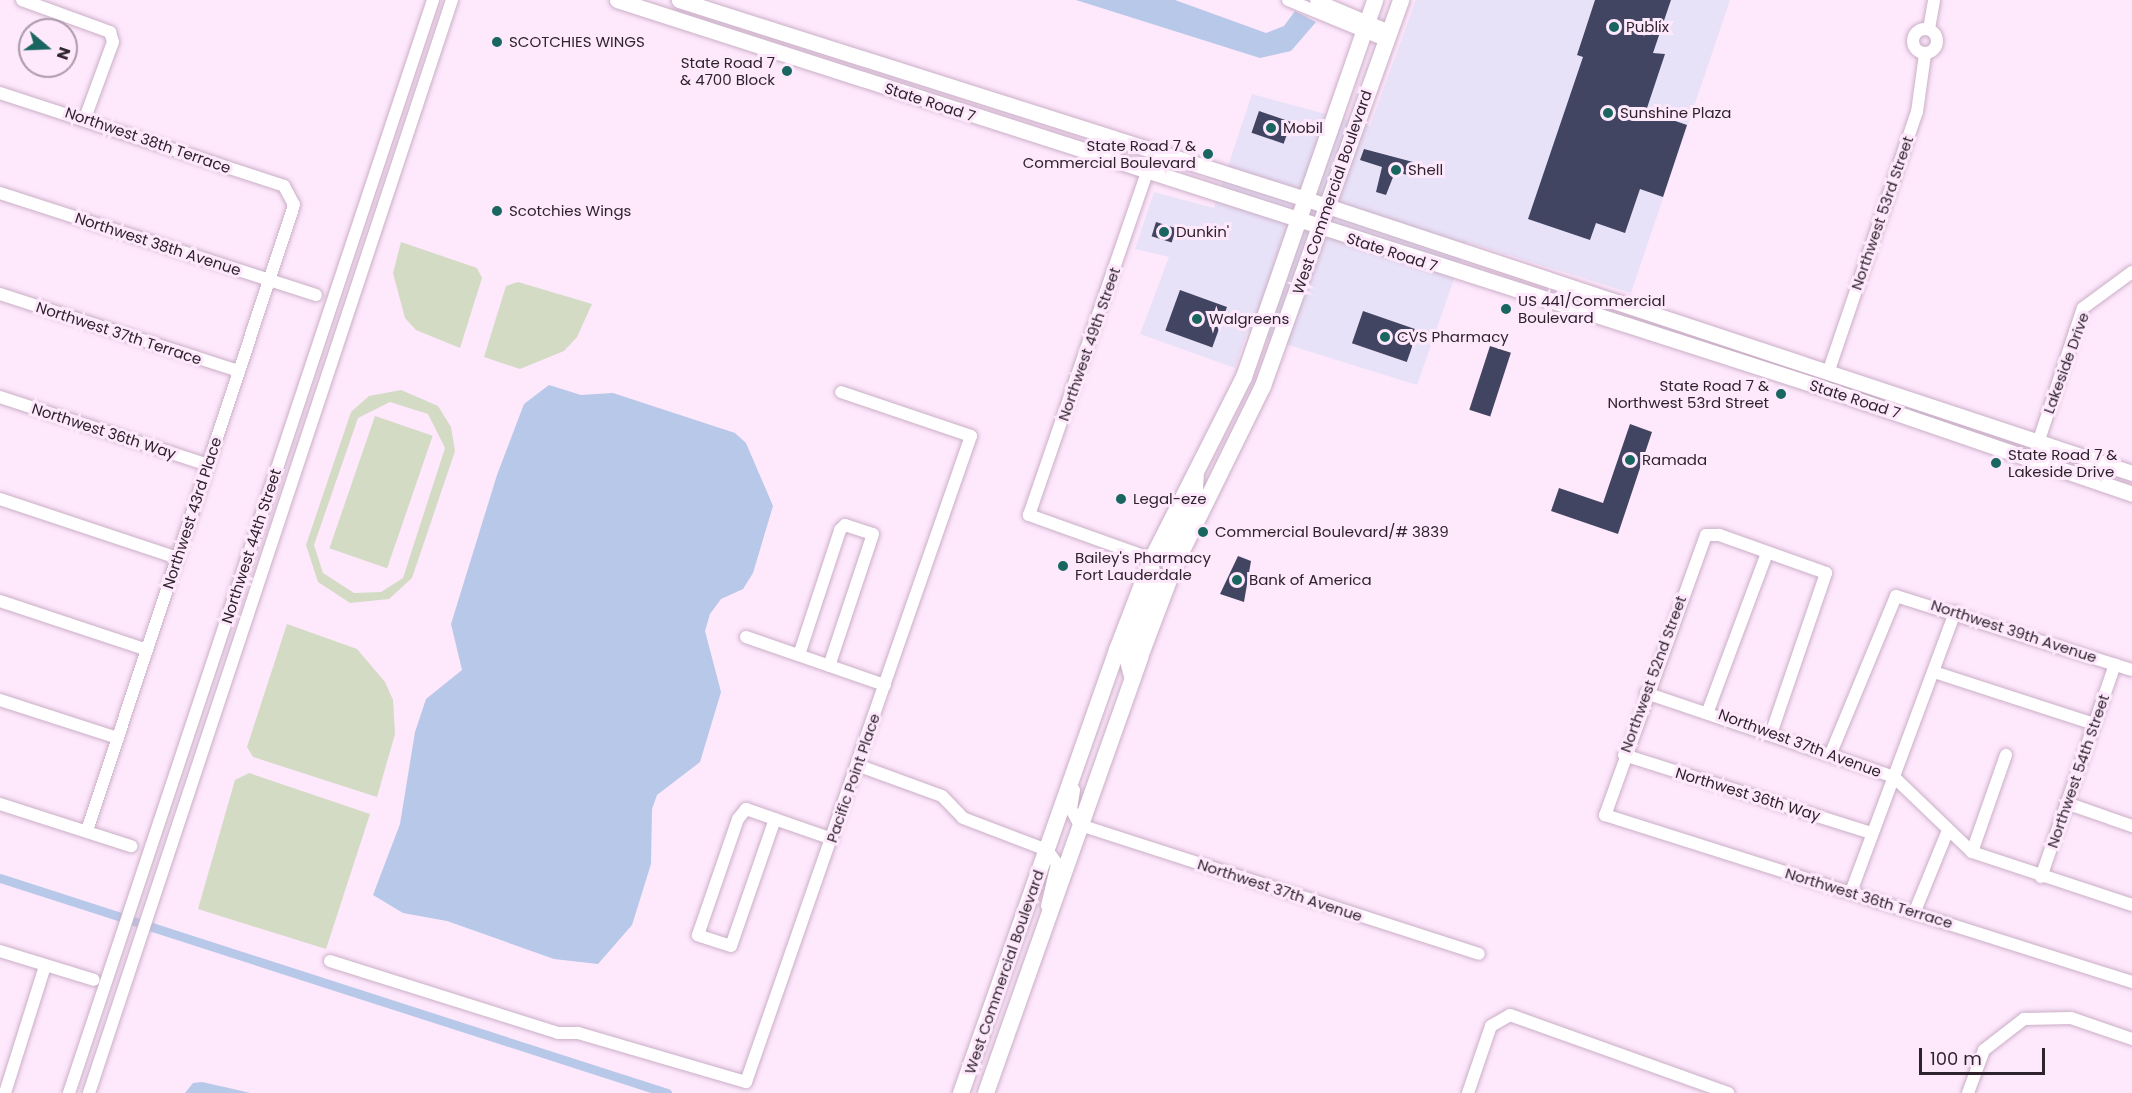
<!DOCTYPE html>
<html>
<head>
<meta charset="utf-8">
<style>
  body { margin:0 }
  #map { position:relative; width:2132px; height:1093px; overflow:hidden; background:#fee8fc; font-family:Poppins,sans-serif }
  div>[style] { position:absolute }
  .commercial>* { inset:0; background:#e8e2f8 }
  .green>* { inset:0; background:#d3dbc4; transform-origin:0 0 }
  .water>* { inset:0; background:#b7c8e8 }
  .canal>* { height:9px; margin:-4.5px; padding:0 4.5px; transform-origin:4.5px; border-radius:4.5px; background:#b7c8e8 }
  .building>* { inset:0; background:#424561; transform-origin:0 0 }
  .roads { filter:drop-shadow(0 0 2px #caafc7) drop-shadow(0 0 2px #caafc7) }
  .minor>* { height:12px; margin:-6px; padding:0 6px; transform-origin:6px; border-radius:6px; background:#fff }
  .minor>.ring { margin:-6px; padding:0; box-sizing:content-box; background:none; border:12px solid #fff; border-radius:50% }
  .major>* { height:15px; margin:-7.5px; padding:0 7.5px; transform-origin:7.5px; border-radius:7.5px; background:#fff }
  .highway>* { height:16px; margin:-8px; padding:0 8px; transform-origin:8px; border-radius:8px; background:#fff }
  .dots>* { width:16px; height:16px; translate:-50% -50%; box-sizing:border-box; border:3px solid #fee8fc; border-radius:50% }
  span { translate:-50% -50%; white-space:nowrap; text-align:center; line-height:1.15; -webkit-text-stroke:6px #fee8fc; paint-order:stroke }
  .poi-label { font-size:15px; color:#2e232d }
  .left { translate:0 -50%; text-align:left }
  .right { translate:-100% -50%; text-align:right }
  .street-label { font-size:15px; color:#2e232d }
  .north { position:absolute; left:18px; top:18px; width:60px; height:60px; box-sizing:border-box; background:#fee8fc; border:2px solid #ab99a9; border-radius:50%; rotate:109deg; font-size:16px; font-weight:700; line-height:24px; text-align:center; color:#2e232d }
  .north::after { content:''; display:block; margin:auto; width:21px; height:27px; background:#19655f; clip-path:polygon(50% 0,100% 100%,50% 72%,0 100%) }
  .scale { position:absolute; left:1919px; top:1048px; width:126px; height:27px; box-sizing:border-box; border:3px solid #2e232d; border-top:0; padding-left:8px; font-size:18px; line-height:21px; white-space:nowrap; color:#2e232d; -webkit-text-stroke:4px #fee8fc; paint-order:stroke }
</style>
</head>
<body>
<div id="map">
  <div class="commercial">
    <i style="clip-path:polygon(1416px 0,1730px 0,1631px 293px,1467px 242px,1417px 385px,1247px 332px,1235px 368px,1140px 334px,1169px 257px,1135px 249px,1154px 192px,1214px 208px,1252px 94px,1370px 126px)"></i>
  </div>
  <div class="green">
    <i style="clip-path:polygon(401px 242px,477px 268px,482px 278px,460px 348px,416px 330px,405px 318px,393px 273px)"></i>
    <i style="clip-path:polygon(518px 282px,592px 304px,577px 337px,564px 351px,520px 369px,484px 357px,506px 286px)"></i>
    <i style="clip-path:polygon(evenodd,401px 390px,438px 406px,451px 427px,455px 451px,412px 578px,389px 599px,350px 603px,318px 582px,306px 545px,351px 412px,369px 396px,401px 390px,390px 402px,428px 414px,445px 448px,403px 578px,381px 592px,354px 593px,323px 573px,314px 545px,358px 418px,390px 402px)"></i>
    <i style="left:375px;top:416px;width:61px;height:140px;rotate:19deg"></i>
    <i style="clip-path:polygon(287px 624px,357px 649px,385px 682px,393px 700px,395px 734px,377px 797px,253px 757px,247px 747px)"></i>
    <i style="clip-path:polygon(249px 773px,370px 814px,326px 949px,198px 909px,235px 780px)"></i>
  </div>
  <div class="water">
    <i style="clip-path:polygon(1076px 0,1175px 0,1266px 33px,1284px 26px,1295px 11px,1316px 22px,1291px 51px,1260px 58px)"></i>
    <i style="clip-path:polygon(549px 385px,581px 395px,613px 393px,735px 433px,746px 443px,773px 506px,753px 573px,743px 589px,721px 599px,710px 614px,705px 631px,721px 692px,700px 762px,657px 795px,652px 809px,651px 864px,632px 925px,598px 964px,554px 959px,447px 921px,403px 913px,373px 895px,400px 824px,415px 732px,426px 699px,462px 670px,451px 624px,497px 475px,524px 404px)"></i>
    <i style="clip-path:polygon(202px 1082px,242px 1091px,250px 1093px,185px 1093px,193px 1083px)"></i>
  </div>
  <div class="canal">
    <i style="left:0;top:878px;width:701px;rotate:17.87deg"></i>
  </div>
  <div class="building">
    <i style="clip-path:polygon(1595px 0,1671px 0,1653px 53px,1665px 54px,1646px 111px,1687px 125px,1663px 197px,1640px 189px,1625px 233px,1596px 223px,1590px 240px,1528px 219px,1583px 57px,1577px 55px)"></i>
    <i style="left:1259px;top:111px;width:34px;height:23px;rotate:19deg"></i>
    <i style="clip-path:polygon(1364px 149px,1413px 162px,1408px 175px,1395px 172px,1386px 195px,1376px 192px,1382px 167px,1360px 160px)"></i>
    <i style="left:1156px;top:222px;width:21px;height:15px;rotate:17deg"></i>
    <i style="left:1180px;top:290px;width:50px;height:43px;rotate:20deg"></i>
    <i style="left:1363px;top:311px;width:58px;height:34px;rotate:19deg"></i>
    <i style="left:1490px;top:346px;width:22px;height:67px;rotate:18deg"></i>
    <i style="clip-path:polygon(1630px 424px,1652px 432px,1618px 534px,1551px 511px,1559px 488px,1603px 503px)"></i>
    <i style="clip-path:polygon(1238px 556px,1251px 561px,1244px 602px,1220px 594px)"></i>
  </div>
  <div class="roads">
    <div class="minor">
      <i style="left:22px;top:0;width:94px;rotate:20deg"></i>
      <i style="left:110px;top:32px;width:10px;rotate:73deg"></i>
      <i style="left:113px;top:42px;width:81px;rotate:110.2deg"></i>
      <i style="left:1288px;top:0;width:103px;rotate:22.3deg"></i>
      <i style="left:1316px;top:0;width:77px;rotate:22.9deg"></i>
      <i class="ring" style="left:1913px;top:29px;width:12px;height:12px"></i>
      <i style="left:1929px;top:29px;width:29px;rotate:-80deg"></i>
      <i style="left:0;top:93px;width:299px;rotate:18.1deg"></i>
      <i style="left:284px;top:186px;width:21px;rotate:62deg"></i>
      <i style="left:294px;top:205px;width:659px;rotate:108.3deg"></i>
      <i style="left:0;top:193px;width:332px;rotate:17.9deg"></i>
      <i style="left:0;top:294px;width:251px;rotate:17.9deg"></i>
      <i style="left:1829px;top:370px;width:273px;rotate:-71.2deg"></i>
      <i style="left:1917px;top:112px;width:59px;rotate:-82.1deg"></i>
      <i style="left:0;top:397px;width:219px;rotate:18.1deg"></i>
      <i style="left:2039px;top:440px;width:139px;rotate:-71.6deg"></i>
      <i style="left:2083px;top:308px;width:61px;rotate:-36.3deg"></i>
      <i style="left:0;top:499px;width:187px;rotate:18.4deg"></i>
      <i style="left:1170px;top:577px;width:22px;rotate:-95deg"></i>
      <i style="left:1168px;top:555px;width:71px;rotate:-66deg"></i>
      <i style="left:1197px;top:490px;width:21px;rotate:-87deg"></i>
      <i style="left:0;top:601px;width:155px;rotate:18.4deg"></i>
      <i style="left:746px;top:637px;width:147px;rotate:19.1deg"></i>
      <i style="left:799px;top:655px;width:132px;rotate:-71.8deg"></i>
      <i style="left:840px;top:530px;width:7px;rotate:-45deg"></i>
      <i style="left:845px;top:525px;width:29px;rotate:18deg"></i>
      <i style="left:873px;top:534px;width:139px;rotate:108.4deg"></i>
      <i style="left:1934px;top:672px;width:168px;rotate:18deg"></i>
      <i style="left:1131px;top:680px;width:20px;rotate:-105deg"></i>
      <i style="left:1126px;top:661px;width:86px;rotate:-70.3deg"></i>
      <i style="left:1155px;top:580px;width:21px;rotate:-98deg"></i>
      <i style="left:1152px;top:559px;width:131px;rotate:-160.3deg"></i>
      <i style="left:1029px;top:515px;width:362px;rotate:-71deg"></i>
      <i style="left:1646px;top:693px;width:262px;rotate:18.7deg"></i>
      <i style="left:1894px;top:777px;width:108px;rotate:43.9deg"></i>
      <i style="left:1972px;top:852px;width:169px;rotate:18.3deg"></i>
      <i style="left:0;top:700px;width:124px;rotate:17.9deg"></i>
      <i style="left:1708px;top:711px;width:169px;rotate:-69.5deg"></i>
      <i style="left:1772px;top:731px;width:167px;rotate:-71.1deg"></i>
      <i style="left:1826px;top:573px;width:114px;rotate:-160.4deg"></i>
      <i style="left:1719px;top:535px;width:13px;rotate:180deg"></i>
      <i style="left:1706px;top:535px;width:298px;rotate:109.8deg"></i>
      <i style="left:1605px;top:815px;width:553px;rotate:17.58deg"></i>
      <i style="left:1831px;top:753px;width:170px;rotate:-67.5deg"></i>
      <i style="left:1896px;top:596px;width:247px;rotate:17.4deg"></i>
      <i style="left:1624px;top:755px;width:260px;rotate:17.5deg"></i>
      <i style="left:857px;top:765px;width:90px;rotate:20deg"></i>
      <i style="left:942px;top:796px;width:30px;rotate:46deg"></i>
      <i style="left:963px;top:818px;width:90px;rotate:20.9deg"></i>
      <i style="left:1047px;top:850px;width:17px;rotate:54deg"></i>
      <i style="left:1057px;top:864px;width:43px;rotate:103.4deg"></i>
      <i style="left:1074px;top:790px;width:19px;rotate:99deg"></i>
      <i style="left:1071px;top:809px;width:18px;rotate:61deg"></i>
      <i style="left:1080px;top:825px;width:419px;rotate:17.9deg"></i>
      <i style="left:2066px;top:803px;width:70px;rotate:19.2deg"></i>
      <i style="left:0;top:804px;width:138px;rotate:17.8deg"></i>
      <i style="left:775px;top:819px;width:134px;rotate:109.1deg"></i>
      <i style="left:731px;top:946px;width:35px;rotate:-162deg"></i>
      <i style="left:698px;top:935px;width:123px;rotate:-71deg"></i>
      <i style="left:738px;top:819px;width:13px;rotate:-51deg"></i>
      <i style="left:746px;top:809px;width:91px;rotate:19.2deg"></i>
      <i style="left:1972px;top:852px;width:103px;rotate:-70.7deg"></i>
      <i style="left:2041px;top:877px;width:225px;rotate:-70.8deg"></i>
      <i style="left:1851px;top:892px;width:299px;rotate:-69.6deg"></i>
      <i style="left:1915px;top:911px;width:87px;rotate:-67.8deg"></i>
      <i style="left:0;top:951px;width:98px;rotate:17.1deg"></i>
      <i style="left:330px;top:961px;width:239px;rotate:17.5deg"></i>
      <i style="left:558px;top:1033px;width:20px"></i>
      <i style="left:578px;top:1033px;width:175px;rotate:16.3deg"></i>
      <i style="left:746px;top:1082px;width:684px;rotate:-70.8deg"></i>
      <i style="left:971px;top:436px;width:137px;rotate:-161.3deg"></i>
      <i style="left:5px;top:1093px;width:133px;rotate:-72.5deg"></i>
      <i style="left:69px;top:1093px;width:1152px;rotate:-71.58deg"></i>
      <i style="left:89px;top:1093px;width:1152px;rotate:-71.63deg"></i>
      <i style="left:1468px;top:1093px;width:71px;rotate:-71.1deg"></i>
      <i style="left:1491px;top:1026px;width:22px;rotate:-30deg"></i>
      <i style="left:1510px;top:1015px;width:232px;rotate:19.7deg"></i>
      <i style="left:1968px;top:1093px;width:46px;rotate:-69.6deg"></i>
      <i style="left:1984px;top:1050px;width:51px;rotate:-37.8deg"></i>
      <i style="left:2024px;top:1019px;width:47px;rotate:-1.2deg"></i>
      <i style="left:2071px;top:1018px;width:65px;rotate:19deg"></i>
    </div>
    <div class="major">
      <i style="left:617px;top:0;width:1267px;rotate:17.83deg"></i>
      <i style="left:1823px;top:388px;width:327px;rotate:18.9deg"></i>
      <i style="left:679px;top:0;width:658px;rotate:17.61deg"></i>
      <i style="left:1306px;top:199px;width:870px;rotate:18.35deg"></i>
    </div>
    <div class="highway">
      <i style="left:961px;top:1093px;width:470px;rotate:-70.6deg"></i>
      <i style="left:1117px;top:650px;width:97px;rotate:-69deg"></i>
      <i style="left:1152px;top:559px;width:204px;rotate:-63.2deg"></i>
      <i style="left:1244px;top:377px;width:399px;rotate:-70.8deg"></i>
      <i style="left:986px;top:1093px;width:462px;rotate:-70.5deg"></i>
      <i style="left:1140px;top:657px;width:96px;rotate:-69.3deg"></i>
      <i style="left:1174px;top:567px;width:202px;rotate:-63.8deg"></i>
      <i style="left:1263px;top:386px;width:410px;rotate:-70.3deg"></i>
    </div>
  </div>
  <div class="dots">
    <i style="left:1614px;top:27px;background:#19655f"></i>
    <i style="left:497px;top:42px;background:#19655f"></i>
    <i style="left:787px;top:71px;background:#19655f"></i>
    <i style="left:1608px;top:113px;background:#19655f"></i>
    <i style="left:1271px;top:128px;background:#19655f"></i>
    <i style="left:1208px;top:154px;background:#19655f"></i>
    <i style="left:1396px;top:170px;background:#19655f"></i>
    <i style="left:497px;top:211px;background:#19655f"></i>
    <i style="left:1164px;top:232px;background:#19655f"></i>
    <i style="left:1506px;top:309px;background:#19655f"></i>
    <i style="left:1197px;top:319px;background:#19655f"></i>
    <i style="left:1385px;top:337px;background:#19655f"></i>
    <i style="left:1781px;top:394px;background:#19655f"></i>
    <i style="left:1630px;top:460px;background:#19655f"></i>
    <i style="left:1996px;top:463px;background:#19655f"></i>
    <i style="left:1121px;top:499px;background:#19655f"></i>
    <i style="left:1203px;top:532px;background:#19655f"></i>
    <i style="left:1063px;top:566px;background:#19655f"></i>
    <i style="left:1237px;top:580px;background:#19655f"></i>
  </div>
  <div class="poi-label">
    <span class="left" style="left:1626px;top:27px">Publix</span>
    <span class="left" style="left:509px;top:42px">SCOTCHIES WINGS</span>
    <span class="right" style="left:775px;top:71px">State Road 7<br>&amp; 4700 Block</span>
    <span class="left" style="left:1620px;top:113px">Sunshine Plaza</span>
    <span class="left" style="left:1283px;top:128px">Mobil</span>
    <span class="right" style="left:1196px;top:154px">State Road 7 &amp;<br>Commercial Boulevard</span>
    <span class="left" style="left:1408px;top:170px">Shell</span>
    <span class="left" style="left:509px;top:211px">Scotchies Wings</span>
    <span class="left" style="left:1176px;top:232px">Dunkin'</span>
    <span class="left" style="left:1518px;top:309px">US 441/Commercial<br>Boulevard</span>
    <span class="left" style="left:1209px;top:319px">Walgreens</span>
    <span class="left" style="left:1397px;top:337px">CVS Pharmacy</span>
    <span class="right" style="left:1769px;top:394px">State Road 7 &amp;<br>Northwest 53rd Street</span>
    <span class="left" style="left:2008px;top:463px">State Road 7 &amp;<br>Lakeside Drive</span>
    <span class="left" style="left:1642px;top:460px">Ramada</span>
    <span class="left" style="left:1133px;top:499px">Legal-eze</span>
    <span class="left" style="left:1215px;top:532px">Commercial Boulevard/# 3839</span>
    <span class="left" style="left:1075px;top:566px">Bailey's Pharmacy<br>Fort Lauderdale</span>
    <span class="left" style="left:1249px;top:580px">Bank of America</span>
  </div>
  <div class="street-label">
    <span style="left:930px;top:102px;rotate:18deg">State Road 7</span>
    <span style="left:148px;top:140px;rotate:19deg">Northwest 38th Terrace</span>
    <span style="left:1332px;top:192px;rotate:-71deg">West Commercial Boulevard</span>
    <span style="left:1882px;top:213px;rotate:-71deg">Northwest 53rd Street</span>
    <span style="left:158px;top:244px;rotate:18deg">Northwest 38th Avenue</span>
    <span style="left:1392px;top:252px;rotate:18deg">State Road 7</span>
    <span style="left:119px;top:333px;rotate:18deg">Northwest 37th Terrace</span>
    <span style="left:1089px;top:344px;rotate:-71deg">Northwest 49th Street</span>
    <span style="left:2066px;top:363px;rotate:-70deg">Lakeside Drive</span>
    <span style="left:1855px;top:399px;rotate:18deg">State Road 7</span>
    <span style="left:104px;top:431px;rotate:18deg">Northwest 36th Way</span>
    <span style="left:192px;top:513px;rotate:-72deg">Northwest 43rd Place</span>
    <span style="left:251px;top:546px;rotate:-72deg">Northwest 44th Street</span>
    <span style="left:2014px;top:631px;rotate:18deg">Northwest 39th Avenue</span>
    <span style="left:1653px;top:674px;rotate:-70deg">Northwest 52nd Street</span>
    <span style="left:1800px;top:743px;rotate:20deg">Northwest 37th Avenue</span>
    <span style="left:2078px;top:771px;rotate:-71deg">Northwest 54th Street</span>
    <span style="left:853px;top:778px;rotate:-71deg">Pacific Point Place</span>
    <span style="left:1748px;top:794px;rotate:17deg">Northwest 36th Way</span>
    <span style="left:1280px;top:890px;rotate:18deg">Northwest 37th Avenue</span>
    <span style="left:1869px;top:898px;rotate:17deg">Northwest 36th Terrace</span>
    <span style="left:1004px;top:972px;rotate:-71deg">West Commercial Boulevard</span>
  </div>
  <div class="north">N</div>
  <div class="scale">100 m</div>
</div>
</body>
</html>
